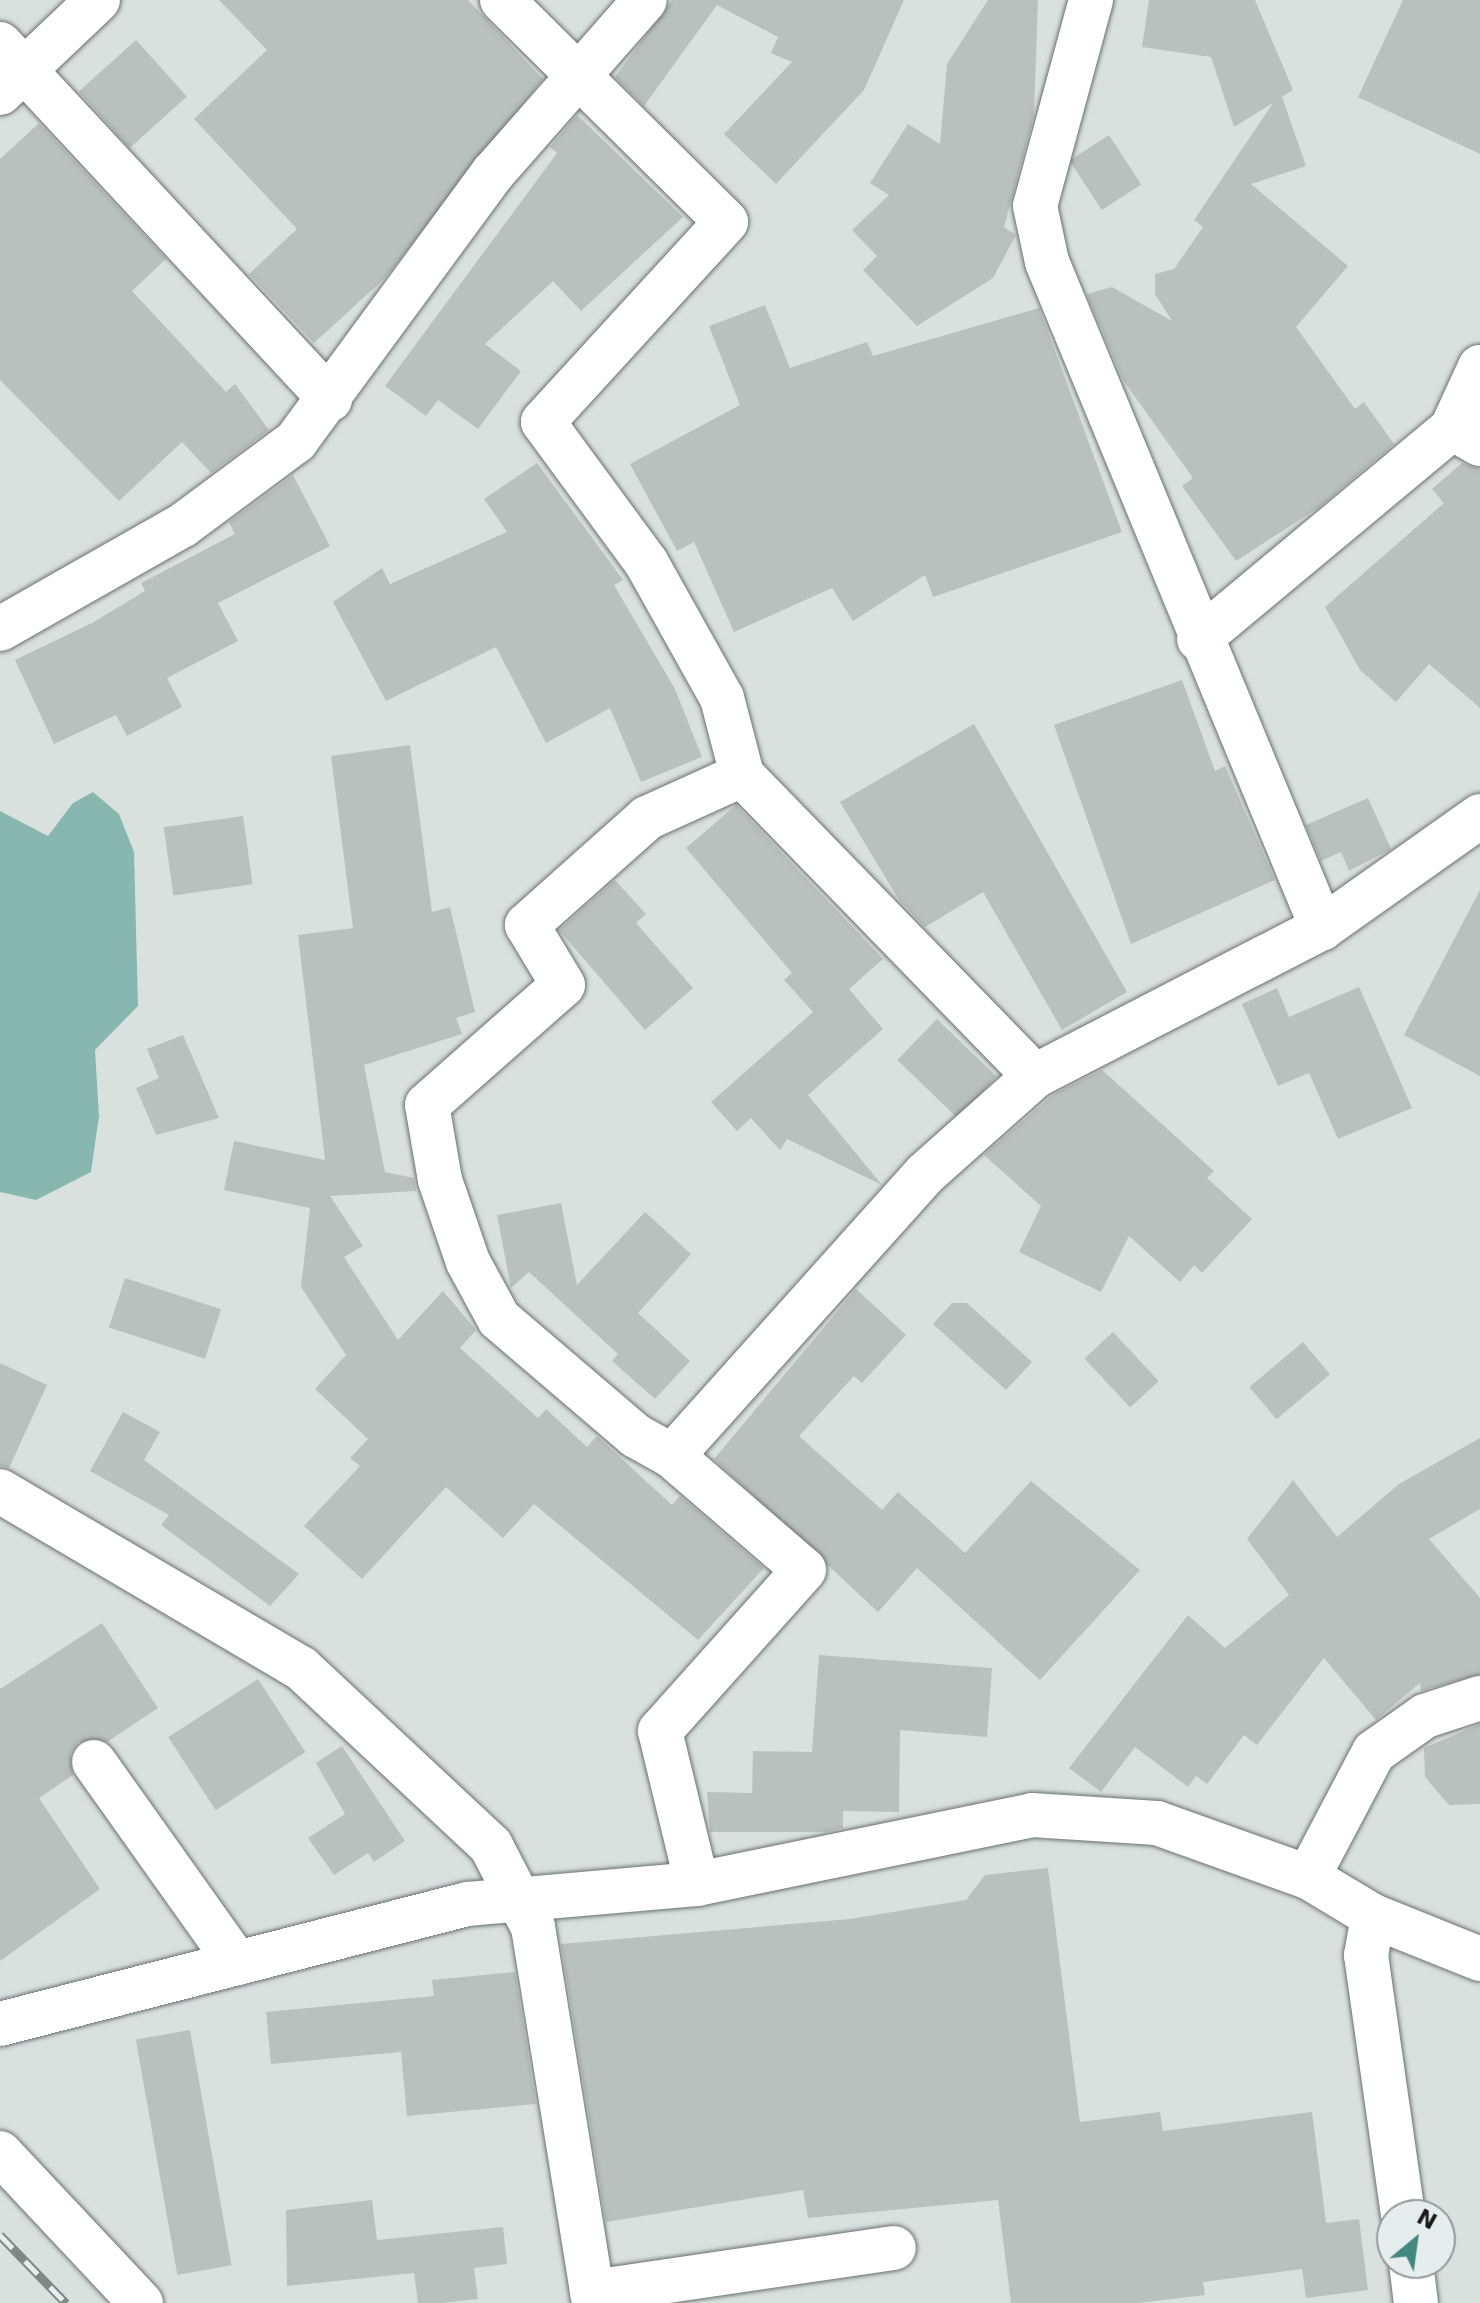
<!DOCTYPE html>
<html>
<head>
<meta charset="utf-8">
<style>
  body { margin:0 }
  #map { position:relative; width:1480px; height:2303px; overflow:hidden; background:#d9e1df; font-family:"DejaVu Sans",sans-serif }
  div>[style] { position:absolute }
  .green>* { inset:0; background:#88b7b0 }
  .building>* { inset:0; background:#b9c1bf; transform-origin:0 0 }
  .roads { filter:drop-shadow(0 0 2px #6a7170) drop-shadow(0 0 2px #6a7170) }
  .minor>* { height:44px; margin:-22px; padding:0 22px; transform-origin:22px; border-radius:22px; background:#fff }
  .rail>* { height:9px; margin-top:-4.5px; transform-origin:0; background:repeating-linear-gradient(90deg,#e6eeed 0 18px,#818785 0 36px); box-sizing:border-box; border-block:2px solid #818785 }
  span { translate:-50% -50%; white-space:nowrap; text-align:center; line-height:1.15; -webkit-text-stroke:8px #e6eeed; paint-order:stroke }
  .north { position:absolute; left:1376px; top:2199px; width:80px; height:80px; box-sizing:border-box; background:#e6eeed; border:2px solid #949a99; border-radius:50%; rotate:29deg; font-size:22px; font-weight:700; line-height:32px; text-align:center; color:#191c1b }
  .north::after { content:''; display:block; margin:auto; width:28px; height:36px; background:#448980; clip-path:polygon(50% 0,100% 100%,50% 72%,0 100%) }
</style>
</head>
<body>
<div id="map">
  <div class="green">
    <i style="clip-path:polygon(93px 792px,119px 814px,134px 852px,138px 1006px,95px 1050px,99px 1116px,91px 1172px,36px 1200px,0 1192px,0 811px,48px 836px,73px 803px)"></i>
  </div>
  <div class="building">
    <i style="clip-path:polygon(219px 0,468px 0,543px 79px,384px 279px,314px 343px,249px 274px,297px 229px,194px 119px,267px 50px)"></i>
    <i style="clip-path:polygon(672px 0,904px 0,864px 90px,776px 184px,724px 134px,792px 62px,771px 53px,778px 37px,717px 5px,644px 106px,615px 77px)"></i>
    <i style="clip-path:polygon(988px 0,1038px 0,1034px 115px,1004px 227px,1016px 235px,993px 278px,917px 326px,863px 270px,877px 256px,852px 230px,889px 195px,870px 183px,908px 124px,940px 144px,947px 64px)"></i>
    <i style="clip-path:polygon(1149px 0,1255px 0,1293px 90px,1282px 97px,1306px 166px,1251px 184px,1348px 266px,1296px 327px,1355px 409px,1364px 402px,1394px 444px,1318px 508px,1236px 561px,1182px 486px,1193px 478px,1123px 380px,1087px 294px,1112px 287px,1172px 321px,1155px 294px,1155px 274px,1174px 269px,1203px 227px,1194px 220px,1273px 103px,1234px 127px,1211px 57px,1142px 47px)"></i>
    <i style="clip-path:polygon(1403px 0,1480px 0,1480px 154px,1358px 97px)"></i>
    <i style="left:136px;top:40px;width:76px;height:77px;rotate:48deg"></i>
    <i style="clip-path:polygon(577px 115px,683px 217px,581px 311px,553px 281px,485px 344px,521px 371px,478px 429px,438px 400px,426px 416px,385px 386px,557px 153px,550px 147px)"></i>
    <i style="clip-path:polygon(39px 123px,166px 259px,132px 291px,226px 392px,235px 384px,269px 430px,211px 473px,182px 442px,119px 501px,0 380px,0 159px)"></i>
    <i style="left:1109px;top:135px;width:59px;height:47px;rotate:57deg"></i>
    <i style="clip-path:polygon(765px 305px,790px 368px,867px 342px,873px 356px,1039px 308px,1122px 532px,933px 597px,925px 575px,853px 621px,832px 588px,734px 632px,694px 542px,677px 551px,630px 464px,740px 405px,709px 326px)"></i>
    <i style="clip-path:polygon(537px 463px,623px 580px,614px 585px,675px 689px,702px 757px,641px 782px,610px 708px,546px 743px,496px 647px,386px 701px,333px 602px,382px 568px,390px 584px,507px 532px,484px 499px)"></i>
    <i style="clip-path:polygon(1462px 463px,1480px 469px,1480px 708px,1429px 664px,1396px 702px,1360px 670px,1325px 607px,1444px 503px,1432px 489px)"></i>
    <i style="clip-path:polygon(293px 475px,330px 546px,218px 603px,238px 641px,167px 678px,182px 707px,127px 736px,116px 715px,54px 744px,15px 660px,92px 623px,145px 591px,141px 583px,235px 534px,229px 522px)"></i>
    <i style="clip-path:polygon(1182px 680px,1215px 771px,1225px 766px,1275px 880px,1131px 944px,1054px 725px)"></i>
    <i style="clip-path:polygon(974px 724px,1127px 992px,1062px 1030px,983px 892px,925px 927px,899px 900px,840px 802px)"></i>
    <i style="clip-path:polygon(410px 745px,432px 912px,450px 907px,475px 1012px,456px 1018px,462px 1034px,364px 1065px,385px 1172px,414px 1178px,416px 1191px,330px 1196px,363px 1246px,344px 1257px,398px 1340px,443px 1291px,476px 1330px,460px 1348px,538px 1418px,546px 1409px,587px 1447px,597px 1436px,672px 1505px,680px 1496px,764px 1568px,698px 1640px,534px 1504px,503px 1538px,446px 1487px,362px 1579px,304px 1526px,360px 1466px,350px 1458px,368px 1439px,315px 1389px,346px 1355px,301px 1287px,310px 1208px,224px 1190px,234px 1141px,325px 1160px,298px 935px,353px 928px,331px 756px)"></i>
    <i style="clip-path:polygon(1368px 798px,1391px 849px,1349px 871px,1341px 852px,1321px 861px,1306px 825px)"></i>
    <i style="clip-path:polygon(736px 805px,883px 959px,849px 989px,883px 1029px,808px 1095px,882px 1185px,787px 1139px,780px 1150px,751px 1118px,737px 1131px,711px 1102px,813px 1012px,784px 980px,792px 973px,686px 848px)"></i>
    <i style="left:243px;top:816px;width:69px;height:80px;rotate:82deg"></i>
    <i style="clip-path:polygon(615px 880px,646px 914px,636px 923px,693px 988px,645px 1030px,559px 930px)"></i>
    <i style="clip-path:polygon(1480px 890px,1480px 1076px,1404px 1035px)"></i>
    <i style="clip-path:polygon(1359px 987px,1412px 1108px,1338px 1139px,1309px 1073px,1278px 1086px,1242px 1004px,1277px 988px,1289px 1017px)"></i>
    <i style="left:937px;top:1019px;width:83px;height:57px;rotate:44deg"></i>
    <i style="clip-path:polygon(183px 1035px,219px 1118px,156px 1135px,136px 1088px,159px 1078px,147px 1049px)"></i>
    <i style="clip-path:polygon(1102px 1070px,1214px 1171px,1207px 1178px,1252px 1219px,1202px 1273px,1194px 1265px,1180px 1282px,1129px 1236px,1101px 1292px,1019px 1252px,1041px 1206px,984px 1155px,1054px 1094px)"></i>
    <i style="clip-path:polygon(561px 1203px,577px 1285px,645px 1212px,691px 1254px,638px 1313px,690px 1361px,655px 1399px,612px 1361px,618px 1354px,529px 1272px,511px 1288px,497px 1215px)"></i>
    <i style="left:125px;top:1278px;width:101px;height:52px;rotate:18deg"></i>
    <i style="clip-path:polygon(856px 1289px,906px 1335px,862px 1383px,854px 1376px,799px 1436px,882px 1510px,898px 1492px,965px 1553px,1031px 1481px,1140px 1570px,1040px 1680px,917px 1568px,878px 1612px,714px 1459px)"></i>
    <i style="clip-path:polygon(952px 1303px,967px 1303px,1032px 1362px,1006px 1390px,933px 1324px)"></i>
    <i style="left:1113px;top:1332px;width:67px;height:39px;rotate:47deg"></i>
    <i style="left:1303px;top:1342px;width:42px;height:70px;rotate:50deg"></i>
    <i style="clip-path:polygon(0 1363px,47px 1385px,9px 1468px,0 1466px)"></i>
    <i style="clip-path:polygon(123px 1412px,160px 1432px,144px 1460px,299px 1574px,270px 1606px,161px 1525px,169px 1515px,90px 1471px)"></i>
    <i style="clip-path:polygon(1480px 1438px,1480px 1509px,1429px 1539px,1480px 1598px,1480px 1674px,1421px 1691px,1420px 1683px,1376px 1720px,1324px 1658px,1257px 1745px,1244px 1735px,1207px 1784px,1196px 1776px,1188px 1787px,1135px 1747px,1101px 1792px,1069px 1768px,1188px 1615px,1225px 1648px,1289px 1595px,1247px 1539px,1293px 1480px,1337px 1537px,1399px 1484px)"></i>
    <i style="clip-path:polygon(102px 1623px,158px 1708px,107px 1742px,79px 1742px,71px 1752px,73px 1775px,39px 1798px,100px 1889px,0 1961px,0 1689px)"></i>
    <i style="clip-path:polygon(819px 1655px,992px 1668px,987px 1737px,900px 1730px,899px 1812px,843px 1811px,843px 1828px,826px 1832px,710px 1832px,707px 1792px,752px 1793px,753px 1751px,812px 1752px)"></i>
    <i style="left:258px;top:1679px;width:87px;height:107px;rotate:57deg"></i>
    <i style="clip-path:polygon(1480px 1724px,1480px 1804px,1449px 1805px,1425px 1777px,1424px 1748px)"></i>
    <i style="clip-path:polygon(342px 1746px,405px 1841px,374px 1862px,368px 1853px,334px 1875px,308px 1838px,345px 1814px,316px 1763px)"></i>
    <i style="clip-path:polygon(1048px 1868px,1080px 2122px,1160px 2112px,1163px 2131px,1312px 2112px,1326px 2223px,1359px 2219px,1368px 2290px,1306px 2298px,1302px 2269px,1203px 2282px,1205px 2295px,1138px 2303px,1011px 2303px,998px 2200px,808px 2218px,803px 2190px,606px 2222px,561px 1944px,850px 1919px,966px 1900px,985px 1875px)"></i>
    <i style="clip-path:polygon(515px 1972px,536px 2104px,407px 2116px,401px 2052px,271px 2064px,266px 2012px,434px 1996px,432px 1980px)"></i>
    <i style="left:190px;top:2030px;width:239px;height:55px;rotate:80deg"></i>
    <i style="clip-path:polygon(372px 2200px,377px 2240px,503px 2227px,507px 2264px,474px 2268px,478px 2299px,442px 2303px,418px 2303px,414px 2273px,287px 2286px,286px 2210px)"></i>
  </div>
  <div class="roads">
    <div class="minor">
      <i style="left:502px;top:0;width:315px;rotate:44.7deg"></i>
      <i style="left:726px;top:222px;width:271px;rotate:132.5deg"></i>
      <i style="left:543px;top:422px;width:174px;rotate:53.7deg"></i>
      <i style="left:646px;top:562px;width:156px;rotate:60.8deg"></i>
      <i style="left:722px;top:698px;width:80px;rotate:75.4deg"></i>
      <i style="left:742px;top:775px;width:420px;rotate:45.8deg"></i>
      <i style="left:1035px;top:1076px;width:147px;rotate:138.3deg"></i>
      <i style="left:925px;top:1174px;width:379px;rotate:131.9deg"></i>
      <i style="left:672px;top:1456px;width:174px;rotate:40.8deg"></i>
      <i style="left:804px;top:1570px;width:216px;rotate:131.8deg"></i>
      <i style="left:660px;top:1731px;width:157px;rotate:76.4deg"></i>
      <i style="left:1091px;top:0;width:213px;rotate:105.2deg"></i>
      <i style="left:1035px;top:206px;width:57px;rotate:77.9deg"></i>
      <i style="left:1047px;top:262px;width:721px;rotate:67.56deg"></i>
      <i style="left:0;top:44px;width:485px;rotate:47.1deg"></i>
      <i style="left:0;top:93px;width:135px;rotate:-43.5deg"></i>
      <i style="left:1480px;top:367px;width:67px;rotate:114.7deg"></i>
      <i style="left:1452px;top:428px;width:32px;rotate:30deg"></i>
      <i style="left:0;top:629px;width:210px;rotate:-29.6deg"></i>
      <i style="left:183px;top:525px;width:141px;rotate:-36.6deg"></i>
      <i style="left:296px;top:441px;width:333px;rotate:-53.7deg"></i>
      <i style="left:493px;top:173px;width:230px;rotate:-48.7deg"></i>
      <i style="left:1199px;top:639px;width:329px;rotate:-39.8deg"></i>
      <i style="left:1035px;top:1076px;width:323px;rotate:-27.3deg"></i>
      <i style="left:1322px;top:928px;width:194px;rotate:-35.3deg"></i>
      <i style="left:672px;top:1456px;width:41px;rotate:-150.9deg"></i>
      <i style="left:636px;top:1436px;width:180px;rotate:-139.5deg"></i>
      <i style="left:499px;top:1319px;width:65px;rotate:-118.5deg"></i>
      <i style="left:468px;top:1262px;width:87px;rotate:-108.9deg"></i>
      <i style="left:440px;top:1180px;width:76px;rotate:-99.8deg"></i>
      <i style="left:427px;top:1105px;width:181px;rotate:-41.4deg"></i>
      <i style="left:563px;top:985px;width:70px;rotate:-121deg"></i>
      <i style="left:527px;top:925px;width:161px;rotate:-41.7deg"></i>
      <i style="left:647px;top:818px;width:104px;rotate:-24.4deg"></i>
      <i style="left:0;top:1491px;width:349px;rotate:30.5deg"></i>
      <i style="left:301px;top:1668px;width:260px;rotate:43.1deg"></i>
      <i style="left:491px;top:1846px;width:91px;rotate:62.6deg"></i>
      <i style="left:533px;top:1927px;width:381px;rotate:80.8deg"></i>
      <i style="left:94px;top:1762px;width:247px;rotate:54.6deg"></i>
      <i style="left:1308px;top:1877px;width:141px;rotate:-62.2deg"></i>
      <i style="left:1374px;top:1752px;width:62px;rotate:-35.2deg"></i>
      <i style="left:1425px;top:1716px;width:58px;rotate:-18.1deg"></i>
      <i style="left:1373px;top:1916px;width:40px;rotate:100deg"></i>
      <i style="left:1366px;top:1955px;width:263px;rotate:81.9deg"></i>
      <i style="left:0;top:2024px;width:483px;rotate:-14.4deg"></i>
      <i style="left:468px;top:1904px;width:230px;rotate:-5deg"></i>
      <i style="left:697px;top:1884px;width:342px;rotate:-11.6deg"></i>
      <i style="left:1032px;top:1815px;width:125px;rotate:3.7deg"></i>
      <i style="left:1157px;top:1823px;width:160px;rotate:19.7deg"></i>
      <i style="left:1308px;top:1877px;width:76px;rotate:31deg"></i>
      <i style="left:1373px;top:1916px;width:115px;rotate:21.9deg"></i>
      <i style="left:0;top:2153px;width:206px;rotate:46.8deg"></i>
      <i style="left:1411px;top:2263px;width:40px;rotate:82.9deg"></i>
      <i style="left:592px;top:2292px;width:305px;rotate:-8.3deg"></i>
    </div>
  </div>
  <div class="rail">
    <i style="left:0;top:2235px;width:95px;rotate:45.9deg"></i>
  </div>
  <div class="north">N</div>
</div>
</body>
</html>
